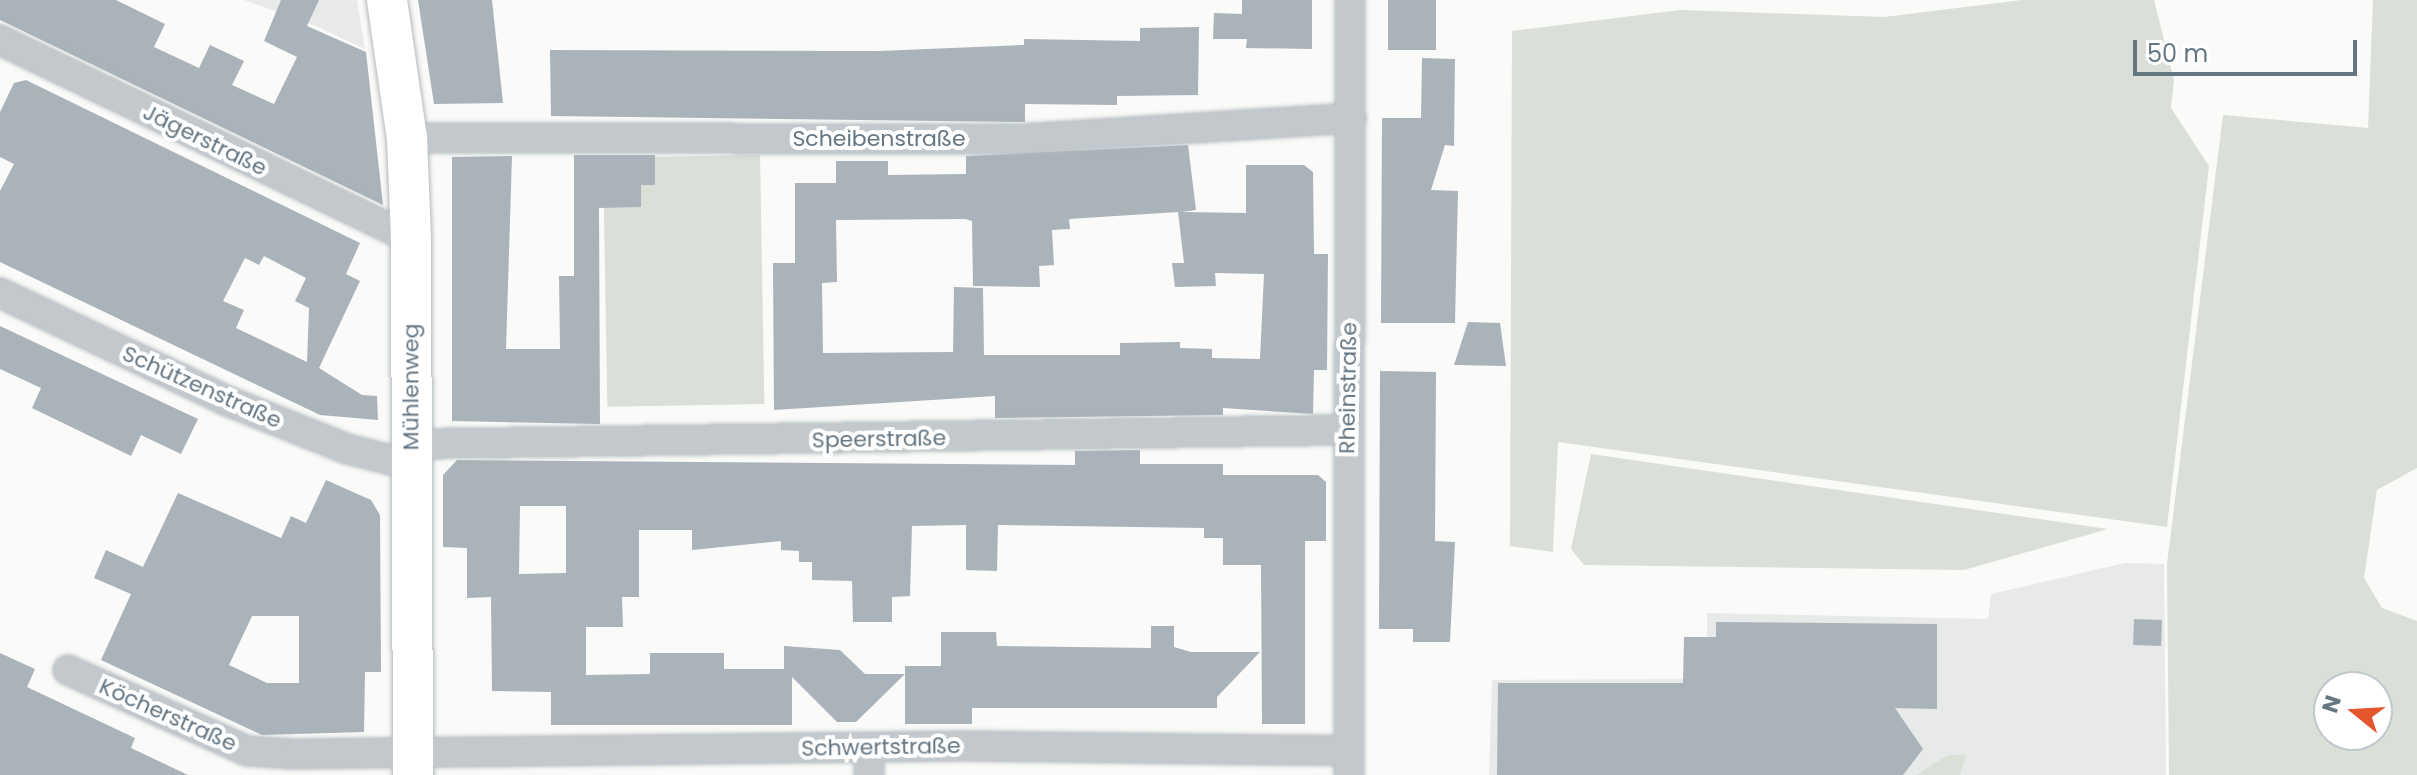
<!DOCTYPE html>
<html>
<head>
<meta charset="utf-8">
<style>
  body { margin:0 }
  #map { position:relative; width:2417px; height:775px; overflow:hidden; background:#fafaf8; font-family:Poppins,sans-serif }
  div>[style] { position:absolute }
  .built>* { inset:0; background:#e8e9e9 }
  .green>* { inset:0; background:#dadfd7; transform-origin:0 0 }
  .building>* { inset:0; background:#aab3b9; transform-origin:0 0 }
  .roads { filter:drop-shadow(0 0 2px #b3babf) drop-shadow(0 0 2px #b3babf) }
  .minor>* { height:28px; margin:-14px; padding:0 14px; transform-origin:14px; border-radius:14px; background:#c3c8cc }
  .secondary>* { height:40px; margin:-20px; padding:0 20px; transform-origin:20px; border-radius:20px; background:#fff }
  span { translate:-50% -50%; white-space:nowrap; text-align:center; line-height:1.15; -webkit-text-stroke:8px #fff; paint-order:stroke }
  .street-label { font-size:22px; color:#657683 }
  .north { position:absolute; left:2313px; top:671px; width:80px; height:80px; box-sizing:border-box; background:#fff; border:2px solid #c1c8cd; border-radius:50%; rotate:288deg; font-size:22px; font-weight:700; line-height:32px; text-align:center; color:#657683 }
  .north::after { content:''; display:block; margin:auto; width:28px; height:36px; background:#e4572e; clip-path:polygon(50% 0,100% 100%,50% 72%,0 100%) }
  .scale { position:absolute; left:2133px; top:40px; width:224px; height:36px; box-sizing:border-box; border:4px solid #657683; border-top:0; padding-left:10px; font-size:24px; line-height:28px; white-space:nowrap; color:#657683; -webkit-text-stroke:6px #fff; paint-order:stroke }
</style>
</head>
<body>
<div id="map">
  <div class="built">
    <i style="clip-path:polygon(244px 0,357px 0,365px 49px,309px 23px)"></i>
    <i style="clip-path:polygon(2125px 563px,2164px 564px,2166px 775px,1489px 775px,1492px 680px,1707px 679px,1707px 613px,1988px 619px,1991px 594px)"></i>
  </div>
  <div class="green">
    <i style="clip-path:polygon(2022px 0,2154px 0,2174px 80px,2171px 108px,2209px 166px,2167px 527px,1558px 442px,1553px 552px,1510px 546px,1512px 31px,1680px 10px,1884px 17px)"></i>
    <i style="clip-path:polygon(evenodd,2373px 0,2417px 0,2417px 468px,2377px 490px,2364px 578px,2382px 608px,2417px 621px,2417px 775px,2169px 775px,2167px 564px,2223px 115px,2368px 128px,2373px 0,2329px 687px,2377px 687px,2377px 735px,2329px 735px,2329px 687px)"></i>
    <i style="left:760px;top:155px;width:249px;height:157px;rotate:89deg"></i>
    <i style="clip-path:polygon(1591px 454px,2108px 529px,1964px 570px,1584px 565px,1571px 549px)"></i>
    <i style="clip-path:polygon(1948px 755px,1966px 755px,1960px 775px,1916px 775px)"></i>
  </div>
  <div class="building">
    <i style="clip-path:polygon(0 0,116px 0,165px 24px,154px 47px,199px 68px,210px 45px,244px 61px,232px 85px,274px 104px,297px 57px,264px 41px,281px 0,319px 0,307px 26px,366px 52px,383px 205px,0 20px)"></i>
    <i style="clip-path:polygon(418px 0,492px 0,503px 103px,434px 104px)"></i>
    <i style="clip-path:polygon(1242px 0,1312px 0,1312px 49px,1246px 48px,1247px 39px,1213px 39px,1214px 13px,1242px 14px)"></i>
    <i style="left:1388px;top:0;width:48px;height:50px"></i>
    <i style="clip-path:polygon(1199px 27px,1198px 95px,1117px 96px,1117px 105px,1025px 104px,1025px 122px,551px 116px,550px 50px,879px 51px,1024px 45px,1024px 39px,1140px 41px,1140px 28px)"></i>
    <i style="clip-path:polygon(1422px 58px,1455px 59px,1454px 146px,1445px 145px,1431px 190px,1458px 191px,1455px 323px,1381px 323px,1382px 118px,1421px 118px)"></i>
    <i style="clip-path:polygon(evenodd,26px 80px,360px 243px,346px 274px,360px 281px,319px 368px,362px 395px,377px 396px,378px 420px,320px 415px,0 262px,0 191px,14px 164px,0 157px,0 112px,14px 83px,26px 80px,264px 256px,306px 278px,295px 301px,309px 308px,307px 362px,236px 328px,244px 310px,223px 301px,245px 258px,259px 265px,264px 256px)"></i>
    <i style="clip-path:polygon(evenodd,1188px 145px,1196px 210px,1182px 212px,1246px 213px,1246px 165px,1304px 165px,1313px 172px,1314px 254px,1328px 254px,1327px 370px,1314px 370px,1313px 414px,1223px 408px,1223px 415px,995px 418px,995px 396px,774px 410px,773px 263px,795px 263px,795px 183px,836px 183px,836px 161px,888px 161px,888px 175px,966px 174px,966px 156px,1188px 145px,1178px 212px,1184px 263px,1172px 263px,1175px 287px,1216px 286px,1215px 273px,1264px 274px,1260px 359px,1212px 358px,1212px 349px,1180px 348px,1180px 342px,1120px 343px,1120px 355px,984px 355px,983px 288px,954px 287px,953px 352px,823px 353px,822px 283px,837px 282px,836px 220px,965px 219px,972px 221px,973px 286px,1040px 287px,1039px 266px,1054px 265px,1052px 230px,1070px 229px,1069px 219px,1178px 212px)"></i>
    <i style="clip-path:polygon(574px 155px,655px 155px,655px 185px,641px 185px,641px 207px,599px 208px,600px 424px,452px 421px,452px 157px,512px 156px,506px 349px,560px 349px,559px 276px,574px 276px)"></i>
    <i style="clip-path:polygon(1468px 322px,1500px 323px,1506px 366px,1454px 365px)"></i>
    <i style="clip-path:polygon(0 326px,198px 419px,181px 454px,141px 435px,131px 456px,32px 408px,41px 388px,0 369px)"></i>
    <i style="clip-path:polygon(1380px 371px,1436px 372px,1435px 541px,1455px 542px,1450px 642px,1413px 642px,1413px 629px,1379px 629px)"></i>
    <i style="clip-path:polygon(evenodd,1140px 450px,1140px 464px,1223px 464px,1223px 475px,1318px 475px,1326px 482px,1326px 541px,1305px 541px,1305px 724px,1262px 724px,1261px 565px,1223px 565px,1223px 538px,1204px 538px,1204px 528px,998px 525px,997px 571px,966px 570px,966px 525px,912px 526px,910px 596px,892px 597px,892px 622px,853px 622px,852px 581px,812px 580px,812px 562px,799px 562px,799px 551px,781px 550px,781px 541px,692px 550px,692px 530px,639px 530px,639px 597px,622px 597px,623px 627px,586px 627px,586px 675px,650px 674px,650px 653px,724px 653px,724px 669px,784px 669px,784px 646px,840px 650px,865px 674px,905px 674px,905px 666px,941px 666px,941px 632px,996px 632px,997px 646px,1151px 648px,1151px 626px,1174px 626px,1174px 647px,1191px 652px,1260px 652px,1217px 697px,1217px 708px,972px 708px,972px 724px,905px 724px,905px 674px,856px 722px,837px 722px,792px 677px,792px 725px,551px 725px,551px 692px,492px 691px,491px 597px,467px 598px,467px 548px,443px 547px,443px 475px,457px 460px,1075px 465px,1075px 451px,1140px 450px,520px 506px,566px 506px,566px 573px,519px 574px,520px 506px)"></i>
    <i style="clip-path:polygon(evenodd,326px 480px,371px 500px,380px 515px,381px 672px,365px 672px,364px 732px,262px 735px,101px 660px,131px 594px,94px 578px,106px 550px,143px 567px,178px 493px,281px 538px,291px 516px,306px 523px,326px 480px,252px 616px,299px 616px,299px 683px,267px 683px,229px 665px,252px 616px)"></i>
    <i style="left:2134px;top:619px;width:28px;height:26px;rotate:2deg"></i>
    <i style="clip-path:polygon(1716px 622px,1937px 624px,1937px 709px,1895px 708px,1923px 749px,1903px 775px,1497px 775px,1498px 683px,1683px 683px,1684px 637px,1716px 637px)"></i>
    <i style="clip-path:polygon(0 653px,35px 669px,27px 687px,135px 738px,131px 748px,188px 775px,0 775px)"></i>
  </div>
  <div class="roads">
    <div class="minor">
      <i style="left:0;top:40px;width:457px;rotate:25.8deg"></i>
      <i style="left:407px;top:138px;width:613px;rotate:0.09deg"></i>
      <i style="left:1020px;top:139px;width:332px;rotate:-3.6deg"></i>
      <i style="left:0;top:293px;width:249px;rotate:25.4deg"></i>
      <i style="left:225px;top:400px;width:131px;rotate:21.9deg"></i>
      <i style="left:347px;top:449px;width:66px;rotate:14deg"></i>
      <i style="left:411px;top:444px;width:936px;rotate:-0.86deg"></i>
      <i style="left:68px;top:670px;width:196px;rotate:24.3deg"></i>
      <i style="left:247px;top:751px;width:47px;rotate:3.7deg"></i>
      <i style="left:294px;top:754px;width:669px;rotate:-0.69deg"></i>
      <i style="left:963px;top:746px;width:386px;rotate:0.7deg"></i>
      <i style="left:869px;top:775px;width:28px;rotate:-90deg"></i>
      <i style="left:1349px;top:775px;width:775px;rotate:-89.93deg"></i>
    </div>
    <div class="secondary">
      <i style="left:387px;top:0;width:139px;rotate:81.8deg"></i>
      <i style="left:407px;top:138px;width:101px;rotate:87.7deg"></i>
      <i style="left:411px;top:239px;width:536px;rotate:89.79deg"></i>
    </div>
  </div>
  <div class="street-label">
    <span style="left:879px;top:139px">Scheibenstraße</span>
    <span style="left:205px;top:140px;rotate:26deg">Jägerstraße</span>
    <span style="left:202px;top:387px;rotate:24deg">Schützenstraße</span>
    <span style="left:411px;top:387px;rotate:-90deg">Mühlenweg</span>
    <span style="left:1348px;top:388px;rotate:-89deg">Rheinstraße</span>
    <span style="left:879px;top:439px;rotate:-1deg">Speerstraße</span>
    <span style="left:168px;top:715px;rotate:24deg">Köcherstraße</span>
    <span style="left:881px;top:747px;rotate:-1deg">Schwertstraße</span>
  </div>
  <div class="north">N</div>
  <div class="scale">50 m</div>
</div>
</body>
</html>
